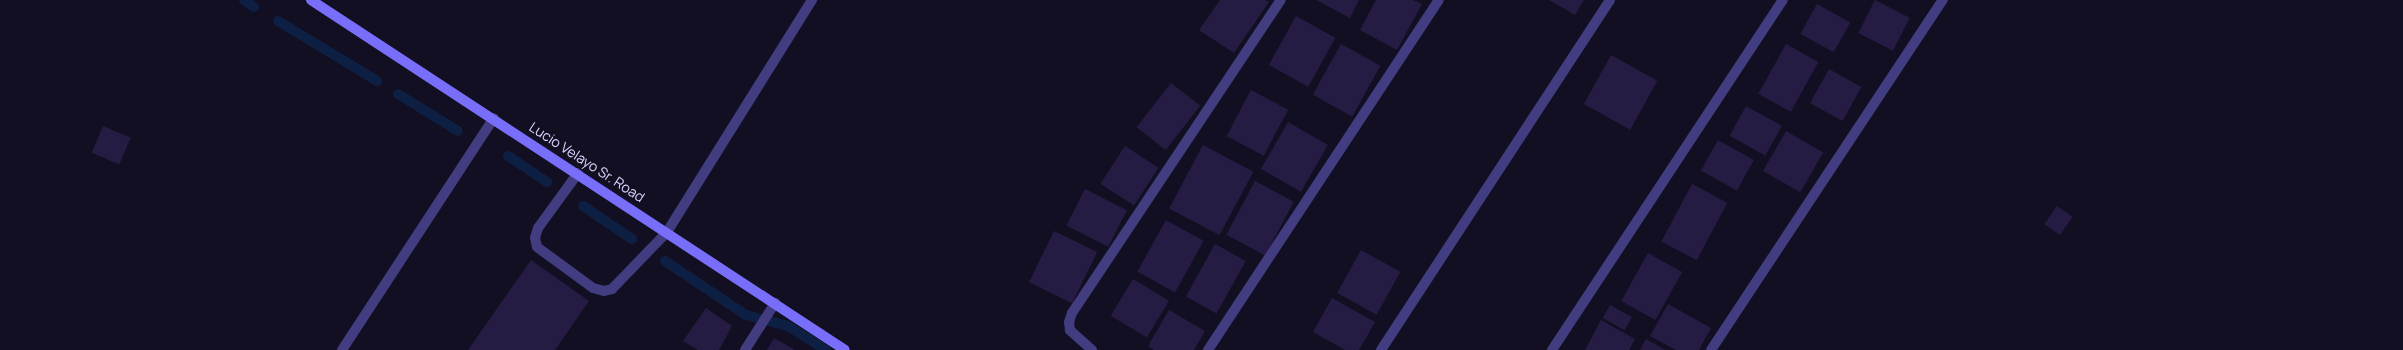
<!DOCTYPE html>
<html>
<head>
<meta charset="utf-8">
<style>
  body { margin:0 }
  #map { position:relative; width:2403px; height:350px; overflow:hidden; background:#130f23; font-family:Manrope,sans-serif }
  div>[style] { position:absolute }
  .stream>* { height:10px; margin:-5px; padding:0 5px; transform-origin:5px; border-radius:5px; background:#0e1f44 }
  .building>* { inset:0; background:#261c43; transform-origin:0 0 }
  .service>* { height:10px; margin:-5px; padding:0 5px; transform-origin:5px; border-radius:5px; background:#423c80 }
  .minor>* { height:10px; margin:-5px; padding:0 5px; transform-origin:5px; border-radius:5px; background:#423c80 }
  .secondary>* { height:10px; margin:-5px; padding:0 5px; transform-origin:5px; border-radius:5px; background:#786efa }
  span { translate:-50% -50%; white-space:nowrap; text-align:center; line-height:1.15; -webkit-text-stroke:3.5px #130f23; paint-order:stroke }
  .street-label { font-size:14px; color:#dad3fd }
</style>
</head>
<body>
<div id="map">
  <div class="stream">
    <i style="left:244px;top:0;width:12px;rotate:35deg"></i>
    <i style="left:278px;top:21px;width:116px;rotate:31.2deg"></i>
    <i style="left:398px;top:94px;width:70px;rotate:31.7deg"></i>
    <i style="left:508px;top:156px;width:47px;rotate:33.7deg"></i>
    <i style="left:583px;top:206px;width:59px;rotate:34deg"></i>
    <i style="left:665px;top:261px;width:97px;rotate:33.7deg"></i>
    <i style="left:746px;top:315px;width:43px;rotate:14.7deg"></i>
    <i style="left:788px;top:326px;width:45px;rotate:32.3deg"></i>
  </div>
  <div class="building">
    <i style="clip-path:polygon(1220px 0,1265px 0,1269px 2px,1234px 53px,1199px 30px)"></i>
    <i style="clip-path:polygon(1316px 0,1359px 0,1350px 18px)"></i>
    <i style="clip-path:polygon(1376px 0,1413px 0,1422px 4px,1397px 50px,1360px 30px)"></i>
    <i style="clip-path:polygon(1549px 0,1584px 0,1575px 15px)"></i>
    <i style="left:1875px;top:0;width:39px;height:37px;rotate:27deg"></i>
    <i style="left:1817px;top:4px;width:38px;height:34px;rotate:29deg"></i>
    <i style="left:1296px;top:16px;width:45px;height:56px;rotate:29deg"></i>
    <i style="left:1341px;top:44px;width:45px;height:58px;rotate:29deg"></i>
    <i style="left:1786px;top:44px;width:37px;height:57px;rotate:29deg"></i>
    <i style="left:1611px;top:55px;width:53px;height:56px;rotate:29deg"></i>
    <i style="left:1829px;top:69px;width:37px;height:39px;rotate:29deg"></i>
    <i style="left:1171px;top:83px;width:37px;height:56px;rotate:38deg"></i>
    <i style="left:1251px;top:90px;width:42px;height:52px;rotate:28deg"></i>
    <i style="left:1746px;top:106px;width:41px;height:34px;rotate:29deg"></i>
    <i style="left:1288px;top:122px;width:46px;height:54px;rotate:30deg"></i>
    <i style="left:103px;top:126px;width:30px;height:29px;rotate:23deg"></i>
    <i style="left:1786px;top:131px;width:43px;height:46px;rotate:30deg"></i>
    <i style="left:1718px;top:140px;width:41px;height:35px;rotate:29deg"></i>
    <i style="left:1203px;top:145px;width:57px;height:72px;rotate:28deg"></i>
    <i style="left:1125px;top:146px;width:40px;height:45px;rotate:33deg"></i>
    <i style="left:1255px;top:181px;width:44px;height:61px;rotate:28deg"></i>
    <i style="left:1692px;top:184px;width:40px;height:65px;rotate:28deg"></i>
    <i style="left:1085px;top:189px;width:47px;height:41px;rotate:27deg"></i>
    <i style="left:2057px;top:206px;width:19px;height:22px;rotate:35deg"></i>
    <i style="left:1166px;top:220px;width:43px;height:59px;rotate:29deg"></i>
    <i style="left:1054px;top:231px;width:48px;height:57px;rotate:26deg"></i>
    <i style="left:1215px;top:244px;width:35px;height:60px;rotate:29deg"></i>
    <i style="left:1361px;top:250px;width:45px;height:49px;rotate:29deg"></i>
    <i style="left:1648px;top:253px;width:39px;height:55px;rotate:29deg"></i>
    <i style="clip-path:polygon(531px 260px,589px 301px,555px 350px,468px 350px)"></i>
    <i style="left:1133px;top:279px;width:42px;height:43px;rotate:31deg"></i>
    <i style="clip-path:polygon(1332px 298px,1375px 322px,1359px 350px,1345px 350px,1313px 332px)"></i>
    <i style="clip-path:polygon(1668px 304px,1711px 328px,1699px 350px,1676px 350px,1650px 336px)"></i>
    <i style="left:1610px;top:305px;width:25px;height:15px;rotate:29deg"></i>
    <i style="clip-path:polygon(706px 308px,732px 326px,719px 350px,698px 350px,683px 341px)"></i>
    <i style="clip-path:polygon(1169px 310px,1205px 331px,1194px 350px,1154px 350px,1148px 346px)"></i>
    <i style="clip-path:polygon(1601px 320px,1635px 339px,1629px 350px,1585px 350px)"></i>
    <i style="clip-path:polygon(774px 338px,795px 350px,767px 350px)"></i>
    <i style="clip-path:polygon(1646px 339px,1665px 350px,1640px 350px)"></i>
  </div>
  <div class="service">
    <i style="left:578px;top:173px;width:68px;rotate:126deg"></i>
    <i style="left:538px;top:228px;width:10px;rotate:107deg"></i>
    <i style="left:535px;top:238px;width:9px;rotate:77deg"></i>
    <i style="left:537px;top:247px;width:69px;rotate:36.2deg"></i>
    <i style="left:593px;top:288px;width:11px;rotate:15deg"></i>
    <i style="left:604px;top:291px;width:8px;rotate:-14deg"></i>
    <i style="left:612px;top:289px;width:79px;rotate:-46deg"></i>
  </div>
  <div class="minor">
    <i style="left:667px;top:232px;width:274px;rotate:-58deg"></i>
    <i style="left:342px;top:350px;width:277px;rotate:-56.8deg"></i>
    <i style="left:745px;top:350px;width:56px;rotate:-57.4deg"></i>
    <i style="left:1092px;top:350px;width:30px;rotate:-138deg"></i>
    <i style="left:1070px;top:330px;width:8px;rotate:-97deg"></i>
    <i style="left:1069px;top:322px;width:9px;rotate:-72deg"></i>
    <i style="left:1072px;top:313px;width:376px;rotate:-56.3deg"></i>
    <i style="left:1208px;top:350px;width:419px;rotate:-56.6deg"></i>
    <i style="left:1381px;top:350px;width:418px;rotate:-56.8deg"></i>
    <i style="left:1552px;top:350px;width:419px;rotate:-56.6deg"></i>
    <i style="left:1711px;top:350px;width:420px;rotate:-56.5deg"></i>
  </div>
  <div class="secondary">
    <i style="left:311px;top:0;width:638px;rotate:33.24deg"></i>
  </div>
  <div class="street-label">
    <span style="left:587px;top:162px;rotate:33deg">Lucio Velayo Sr. Road</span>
  </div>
</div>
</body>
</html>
